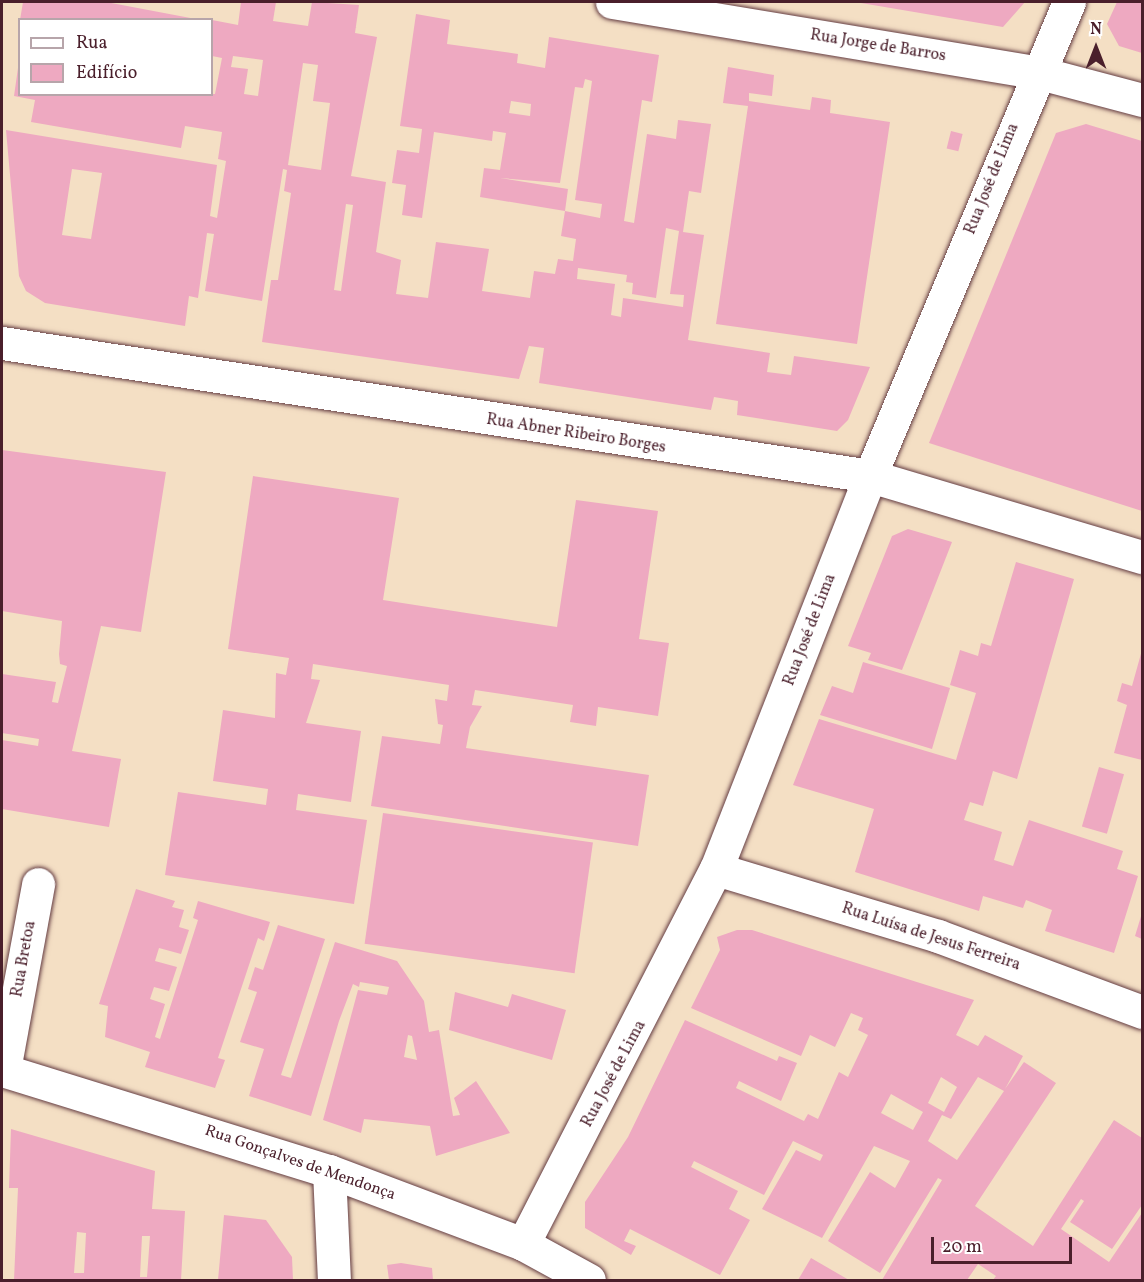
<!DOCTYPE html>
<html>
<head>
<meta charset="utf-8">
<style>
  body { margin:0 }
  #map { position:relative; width:1144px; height:1282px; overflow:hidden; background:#f4dfc4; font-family:Vollkorn,serif }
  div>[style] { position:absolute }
  .building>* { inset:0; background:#eea9c1; transform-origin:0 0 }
  .roads { filter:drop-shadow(0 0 2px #643c42) drop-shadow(0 0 2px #643c42) }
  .street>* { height:33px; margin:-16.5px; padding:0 16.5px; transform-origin:16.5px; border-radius:16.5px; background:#fff }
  span { translate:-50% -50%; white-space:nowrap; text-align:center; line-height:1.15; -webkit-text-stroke:4.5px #fff; paint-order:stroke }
  .street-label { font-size:16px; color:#4a1f2b }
  .frame { position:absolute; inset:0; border:3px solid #4a1f2b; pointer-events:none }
  .legend { position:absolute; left:18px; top:18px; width:195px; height:78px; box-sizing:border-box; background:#fff; border:2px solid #b7a5aa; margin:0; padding:8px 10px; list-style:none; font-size:18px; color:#4a1f2b }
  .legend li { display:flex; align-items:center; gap:12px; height:30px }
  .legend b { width:30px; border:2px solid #b7a5aa }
  .north { position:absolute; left:1066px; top:18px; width:60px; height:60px; -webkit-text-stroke:4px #fff; paint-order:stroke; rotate:0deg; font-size:16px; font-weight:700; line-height:24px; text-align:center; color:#4a1f2b }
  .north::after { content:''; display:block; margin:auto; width:21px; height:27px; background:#4a1f2b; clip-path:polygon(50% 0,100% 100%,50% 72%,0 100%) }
  .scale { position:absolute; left:931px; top:1237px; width:141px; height:27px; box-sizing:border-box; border:3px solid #4a1f2b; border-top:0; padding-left:8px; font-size:18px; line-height:21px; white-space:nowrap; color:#4a1f2b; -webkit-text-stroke:4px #fff; paint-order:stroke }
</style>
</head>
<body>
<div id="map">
  <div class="building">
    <i style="clip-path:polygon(23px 2px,106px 2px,201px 20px,20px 20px)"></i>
    <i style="clip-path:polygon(evenodd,241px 2px,276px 2px,273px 21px,308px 26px,312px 2px,359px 5px,355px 33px,377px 37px,351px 176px,386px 182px,376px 252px,401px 260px,396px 294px,428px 298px,436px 242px,489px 249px,482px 291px,530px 298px,534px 271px,555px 274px,558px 259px,573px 261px,576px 239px,561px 236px,565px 211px,480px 197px,484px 168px,500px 170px,506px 133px,493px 131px,492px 141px,434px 132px,422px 218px,402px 215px,406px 185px,392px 183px,397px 150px,419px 153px,422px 129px,400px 126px,416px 14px,450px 20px,447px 44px,518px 54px,517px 63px,545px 68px,549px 37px,659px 55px,652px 102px,642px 100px,624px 221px,634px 223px,647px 134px,676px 139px,678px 120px,711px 124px,701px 193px,689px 191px,683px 232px,704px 235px,688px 340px,770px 353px,767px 372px,791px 375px,794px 356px,870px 367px,848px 420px,837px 431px,737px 415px,738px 401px,714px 397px,711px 410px,539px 383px,544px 348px,529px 346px,519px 379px,262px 342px,271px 280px,278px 280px,291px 193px,284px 191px,287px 170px,283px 169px,262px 301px,205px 291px,214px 234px,207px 233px,198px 298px,189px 296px,185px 326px,45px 303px,26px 291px,19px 276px,6px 130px,217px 165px,210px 216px,217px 218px,226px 161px,218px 159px,222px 132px,185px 126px,181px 148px,31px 122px,35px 100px,14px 96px,18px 68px,20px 94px,215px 94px,222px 58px,212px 56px,212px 20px,238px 25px,241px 2px,233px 56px,263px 60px,258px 96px,244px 94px,248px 69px,231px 67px,233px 56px,241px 2px,303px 63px,318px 65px,313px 101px,330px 103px,321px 170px,288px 165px,303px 63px,241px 2px,585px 79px,592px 81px,575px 200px,602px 204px,600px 218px,565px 211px,568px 189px,500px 178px,560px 183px,575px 87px,583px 88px,585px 79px,241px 2px,511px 101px,531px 104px,530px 116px,509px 113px,511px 101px,241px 2px,72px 169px,102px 173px,91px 239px,62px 235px,72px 169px,241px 2px,346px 204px,353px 205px,341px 291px,334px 290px,346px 204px,241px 2px,666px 228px,679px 231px,670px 294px,684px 295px,683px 307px,623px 298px,621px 317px,611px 315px,615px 284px,577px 279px,578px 268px,627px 275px,626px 282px,633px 283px,632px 294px,656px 298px,666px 228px)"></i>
    <i style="clip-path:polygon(1025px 2px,1003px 27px,861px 3px,861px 2px)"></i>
    <i style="clip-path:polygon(1117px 2px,1142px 2px,1142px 53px,1119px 46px,1107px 24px)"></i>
    <i style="clip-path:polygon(728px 67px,774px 75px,772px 96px,749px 93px,749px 101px,810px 110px,812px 97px,831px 100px,830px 113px,890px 122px,857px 344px,716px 324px,748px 106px,723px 103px)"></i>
    <i style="clip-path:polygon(1086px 124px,1142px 141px,1142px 511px,929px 443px,1056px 133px)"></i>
    <i style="left:951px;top:131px;width:12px;height:18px;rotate:14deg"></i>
    <i style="clip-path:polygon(2px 450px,166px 472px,141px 632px,101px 626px,72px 751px,121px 759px,109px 827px,2px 809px,2px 740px,38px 746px,39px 739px,2px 733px,2px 674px,56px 682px,52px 702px,58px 703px,67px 666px,60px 664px,59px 654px,62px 621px,2px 611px)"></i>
    <i style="clip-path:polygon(253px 476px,399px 498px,383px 600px,557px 627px,576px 500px,658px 511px,639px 639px,669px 643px,658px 716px,598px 707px,596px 726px,570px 722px,573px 705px,475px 690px,472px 705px,482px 706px,470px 727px,466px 748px,649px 775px,638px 846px,371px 806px,382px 736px,440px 744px,443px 725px,438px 724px,435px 699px,447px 701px,449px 685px,313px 664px,311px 679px,320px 680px,306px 723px,361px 731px,351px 802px,298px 794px,296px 810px,367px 820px,354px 904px,165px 875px,178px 792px,266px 805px,268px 789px,213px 781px,223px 710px,275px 718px,276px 673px,286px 675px,289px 658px,228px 649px)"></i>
    <i style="clip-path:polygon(908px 529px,952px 542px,902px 670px,868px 660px,871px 653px,848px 646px,892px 536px)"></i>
    <i style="clip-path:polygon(1016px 562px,1074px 579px,1017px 779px,993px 771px,983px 806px,970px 802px,964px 820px,1002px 832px,994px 860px,1013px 866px,1029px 820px,1123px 851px,1117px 869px,1138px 876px,1114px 953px,1045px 931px,1052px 910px,1026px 900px,1023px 908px,983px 896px,979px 911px,855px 872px,874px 809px,793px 785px,819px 719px,956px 760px,976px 693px,950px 685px,960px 650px,978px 656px,981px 643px,991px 646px)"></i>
    <i style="clip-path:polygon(1142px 650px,1142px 760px,1114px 753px,1127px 705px,1117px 701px,1122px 683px,1132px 686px)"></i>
    <i style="clip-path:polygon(863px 662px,950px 688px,932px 749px,820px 715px,832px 686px,853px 693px)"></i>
    <i style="left:1099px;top:767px;width:26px;height:62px;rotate:16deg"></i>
    <i style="left:383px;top:813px;width:212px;height:132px;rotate:8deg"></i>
    <i style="clip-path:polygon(136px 889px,175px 901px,172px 907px,184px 910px,179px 927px,189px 930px,181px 954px,159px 948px,155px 961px,177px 967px,169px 991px,154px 987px,150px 999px,165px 1004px,155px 1037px,160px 1039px,198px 920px,193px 918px,198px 901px,270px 922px,264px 941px,258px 938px,218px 1058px,225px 1060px,215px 1088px,145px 1067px,150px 1052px,105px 1037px,108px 1006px,99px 1004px)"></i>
    <i style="clip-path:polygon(1142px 913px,1142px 939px,1135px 936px)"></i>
    <i style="clip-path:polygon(evenodd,278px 925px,325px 939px,281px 1075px,291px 1078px,335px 942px,397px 961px,424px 1001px,429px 1032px,439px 1030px,453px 1116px,460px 1115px,454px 1098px,476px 1081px,510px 1133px,436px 1156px,430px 1126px,364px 1119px,361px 1133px,323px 1120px,358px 990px,387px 995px,389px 987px,360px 982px,359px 987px,353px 984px,339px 1021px,311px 1116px,249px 1096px,264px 1049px,240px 1042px,257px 992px,248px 989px,255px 967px,263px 970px,278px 925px,408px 1035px,412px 1036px,417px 1060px,404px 1057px,408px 1035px)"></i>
    <i style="clip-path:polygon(evenodd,737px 930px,752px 930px,974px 1000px,956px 1035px,978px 1046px,985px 1035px,1023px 1056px,1005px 1089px,1024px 1062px,1056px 1083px,975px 1206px,1033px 1246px,1114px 1120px,1142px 1138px,1142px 1205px,1112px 1249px,1070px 1222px,1084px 1201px,1081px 1199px,1061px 1229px,1109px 1262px,1142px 1213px,1142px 1280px,993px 1280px,996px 1276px,978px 1264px,967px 1280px,882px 1280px,942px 1180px,938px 1178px,880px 1273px,828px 1241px,870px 1172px,895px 1188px,910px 1161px,874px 1146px,822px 1238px,762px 1209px,796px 1150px,820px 1161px,823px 1155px,793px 1141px,764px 1195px,694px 1161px,691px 1167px,738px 1191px,729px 1209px,750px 1220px,720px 1275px,630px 1229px,624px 1241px,636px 1246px,631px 1255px,585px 1228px,585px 1202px,628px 1137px,685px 1020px,777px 1061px,779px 1056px,797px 1063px,781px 1101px,739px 1081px,736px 1088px,804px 1121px,808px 1114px,818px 1119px,839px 1072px,848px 1077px,868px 1035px,858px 1030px,863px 1018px,851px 1013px,835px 1047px,810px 1035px,801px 1056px,691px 1008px,720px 950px,717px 937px,737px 930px,941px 1077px,957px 1087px,944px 1112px,928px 1103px,941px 1077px,737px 930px,978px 1077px,1004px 1091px,957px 1160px,928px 1141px,942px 1115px,951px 1119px,978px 1077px,737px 930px,891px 1094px,923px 1112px,913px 1130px,881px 1113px,891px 1094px)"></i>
    <i style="clip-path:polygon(455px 992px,508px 1007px,512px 994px,566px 1010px,552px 1060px,449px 1030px)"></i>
    <i style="clip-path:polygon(evenodd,11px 1129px,155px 1171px,152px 1209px,185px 1211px,181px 1280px,14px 1280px,18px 1188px,9px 1188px,11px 1129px,77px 1232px,86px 1233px,84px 1273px,74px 1273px,77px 1232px,11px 1129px,142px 1236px,150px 1236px,147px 1277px,140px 1277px,142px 1236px)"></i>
    <i style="clip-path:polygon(224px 1215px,266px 1220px,292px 1257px,293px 1280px,218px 1280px)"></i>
    <i style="clip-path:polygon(811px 1258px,849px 1280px,798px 1280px)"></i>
    <i style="clip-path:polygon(401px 1263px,432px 1268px,433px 1280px,389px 1280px,387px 1265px)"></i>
  </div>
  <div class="roads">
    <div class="street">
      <i style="left:612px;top:2px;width:430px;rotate:9.4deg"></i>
      <i style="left:1036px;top:72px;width:110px;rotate:14.8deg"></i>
      <i style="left:2px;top:343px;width:878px;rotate:8.71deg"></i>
      <i style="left:870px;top:476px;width:284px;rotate:16.6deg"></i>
      <i style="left:716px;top:869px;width:232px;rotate:16.8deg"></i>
      <i style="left:938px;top:936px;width:218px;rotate:20.4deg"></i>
      <i style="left:2px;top:1070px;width:342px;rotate:17.2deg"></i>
      <i style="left:329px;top:1171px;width:207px;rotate:20.6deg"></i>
      <i style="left:523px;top:1244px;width:75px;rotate:28.6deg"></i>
      <i style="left:4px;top:1070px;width:189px;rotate:-79.6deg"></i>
      <i style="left:329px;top:1171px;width:109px;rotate:87.4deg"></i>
      <i style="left:523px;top:1244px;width:422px;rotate:-62.8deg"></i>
      <i style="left:716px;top:869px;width:422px;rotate:-68.6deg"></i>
      <i style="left:870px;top:476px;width:514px;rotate:-67.23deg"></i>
    </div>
  </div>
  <div class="street-label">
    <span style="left:878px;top:46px;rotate:9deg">Rua Jorge de Barros</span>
    <span style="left:992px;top:179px;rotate:-68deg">Rua José de Lima</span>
    <span style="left:576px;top:434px;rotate:9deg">Rua Abner Ribeiro Borges</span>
    <span style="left:810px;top:630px;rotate:-69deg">Rua José de Lima</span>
    <span style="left:931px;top:937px;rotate:18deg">Rua Luísa de Jesus Ferreira</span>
    <span style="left:24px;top:959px;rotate:-80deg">Rua Bretoa</span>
    <span style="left:614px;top:1074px;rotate:-62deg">Rua José de Lima</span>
    <span style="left:300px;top:1163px;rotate:19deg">Rua Gonçalves de Mendonça</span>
  </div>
  <div class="frame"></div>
  <ul class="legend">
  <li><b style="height:8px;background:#fff"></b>Rua</li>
  <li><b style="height:16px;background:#eea9c1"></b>Edifício</li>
  </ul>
  <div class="north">N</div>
  <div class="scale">20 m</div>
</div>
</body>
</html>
